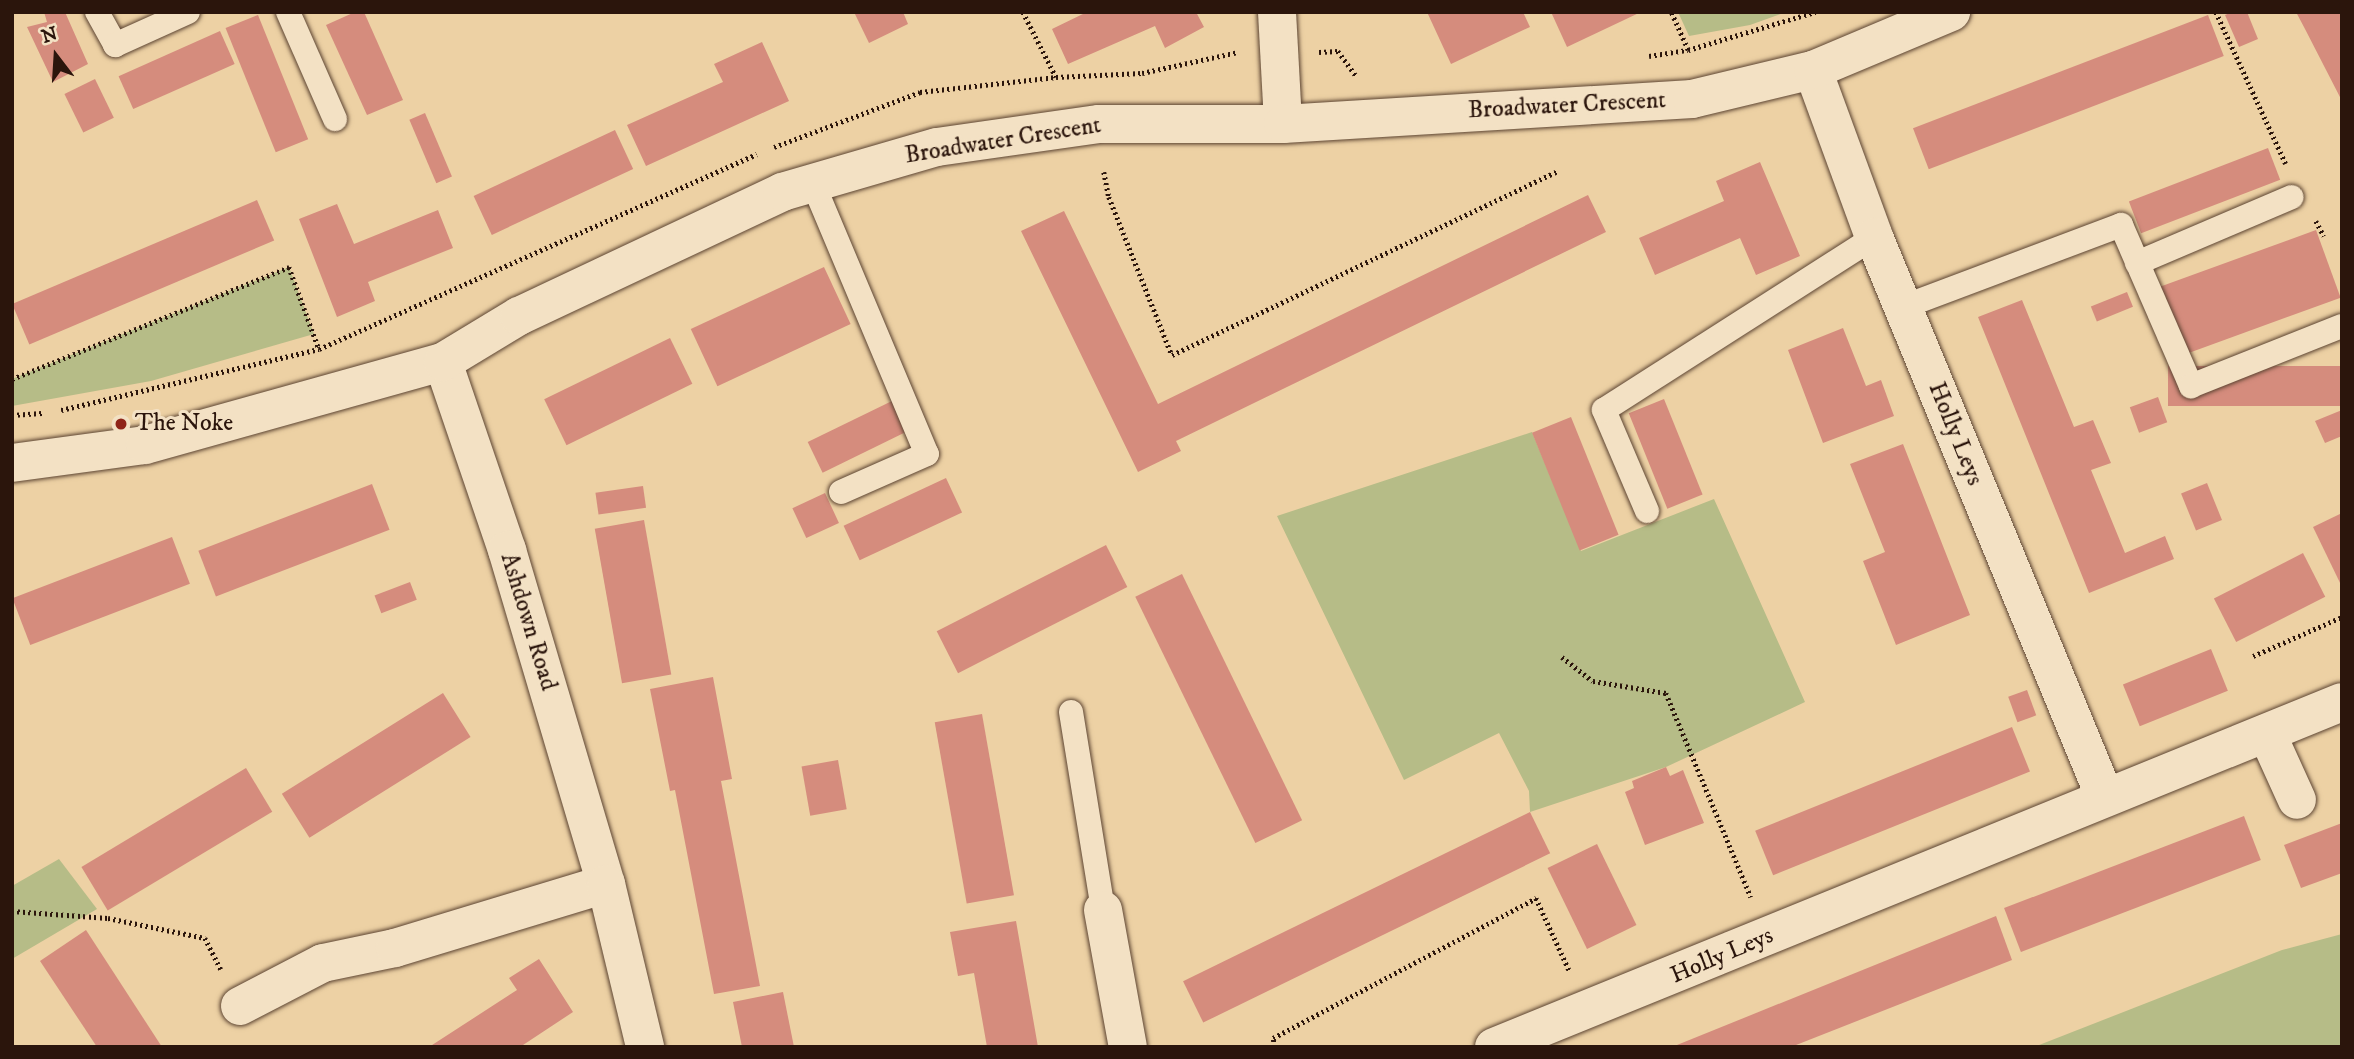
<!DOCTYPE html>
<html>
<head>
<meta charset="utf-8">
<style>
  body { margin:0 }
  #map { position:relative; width:2354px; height:1059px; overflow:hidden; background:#edd1a4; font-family:"IM FELL DW Pica",serif }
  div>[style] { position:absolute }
  .green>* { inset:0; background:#b6bc87 }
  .building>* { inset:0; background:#d58c7d; transform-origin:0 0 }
  .path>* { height:4.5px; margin-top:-2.25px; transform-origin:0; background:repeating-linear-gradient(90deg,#2b150c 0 2px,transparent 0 5.5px) }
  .roads { filter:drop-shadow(0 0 2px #5c4432) drop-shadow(0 0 2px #5c4432) }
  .lane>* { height:24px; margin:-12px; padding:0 12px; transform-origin:12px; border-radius:12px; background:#f3e1c4 }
  .street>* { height:38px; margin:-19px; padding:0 19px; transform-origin:19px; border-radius:19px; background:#f3e1c4 }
  .secondary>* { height:38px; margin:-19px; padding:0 19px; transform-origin:19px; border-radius:19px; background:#f3e1c4 }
  .dots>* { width:19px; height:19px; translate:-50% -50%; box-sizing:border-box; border:4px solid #f3e1c4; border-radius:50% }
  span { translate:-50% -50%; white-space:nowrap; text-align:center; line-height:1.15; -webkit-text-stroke:6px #f3e1c4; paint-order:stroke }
  .street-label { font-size:24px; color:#2b150c }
  .poi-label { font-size:24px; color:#2b150c }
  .left { translate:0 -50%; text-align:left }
  .frame { position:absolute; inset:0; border:14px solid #2b150c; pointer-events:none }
  .north { position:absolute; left:21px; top:21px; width:70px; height:70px; -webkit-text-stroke:5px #f3e1c4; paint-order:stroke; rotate:343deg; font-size:19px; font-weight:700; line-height:28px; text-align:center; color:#2b150c }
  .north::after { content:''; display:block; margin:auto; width:24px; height:32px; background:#2b150c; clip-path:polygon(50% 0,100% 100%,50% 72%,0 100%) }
</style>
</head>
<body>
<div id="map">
  <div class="green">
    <i style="clip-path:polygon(1678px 12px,1786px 12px,1750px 25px,1689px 36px)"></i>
    <i style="clip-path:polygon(289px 267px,314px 334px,151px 381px,12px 406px,12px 379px)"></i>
    <i style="clip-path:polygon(1532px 432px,1581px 551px,1714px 499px,1805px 702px,1666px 767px,1530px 812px,1529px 791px,1499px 733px,1404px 780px,1277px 516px)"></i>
    <i style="clip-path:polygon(59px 859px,97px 909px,12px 959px,12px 886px)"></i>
    <i style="clip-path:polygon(2342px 934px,2342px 1047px,2034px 1047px,2282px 950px)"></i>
  </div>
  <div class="building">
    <i style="clip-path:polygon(44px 12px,65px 12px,88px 64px,53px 82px,27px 27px,47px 22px)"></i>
    <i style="clip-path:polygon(355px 12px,364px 12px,403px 100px,367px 115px,326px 25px)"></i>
    <i style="clip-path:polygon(854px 12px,903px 12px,908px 24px,869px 43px)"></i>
    <i style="clip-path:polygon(1087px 12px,1196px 12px,1204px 27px,1165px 48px,1155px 26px,1068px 64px,1052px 29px)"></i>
    <i style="clip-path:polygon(1427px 12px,1523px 12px,1530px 27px,1451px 64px)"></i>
    <i style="clip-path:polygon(1551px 12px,1641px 12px,1567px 47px)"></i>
    <i style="clip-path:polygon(2232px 12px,2247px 12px,2258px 39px,2239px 47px,2225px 15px)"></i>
    <i style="clip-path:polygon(2296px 12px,2342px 12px,2342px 101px,2305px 29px)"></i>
    <i style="left:258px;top:15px;width:134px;height:35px;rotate:68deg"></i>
    <i style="left:2208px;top:15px;width:44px;height:316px;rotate:69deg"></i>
    <i style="left:220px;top:31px;width:36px;height:111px;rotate:66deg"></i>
    <i style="clip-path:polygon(762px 42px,789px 101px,646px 166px,627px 125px,723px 82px,714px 64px)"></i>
    <i style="left:95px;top:79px;width:43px;height:34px;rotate:64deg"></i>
    <i style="left:425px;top:113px;width:69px;height:17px;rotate:67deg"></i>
    <i style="left:615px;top:130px;width:43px;height:156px;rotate:65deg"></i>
    <i style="left:2268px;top:148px;width:34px;height:149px;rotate:69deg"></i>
    <i style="clip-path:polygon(1760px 162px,1800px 256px,1756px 275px,1740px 238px,1655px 275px,1639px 238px,1724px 201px,1716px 181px)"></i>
    <i style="clip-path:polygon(1588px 195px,1606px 232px,1176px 441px,1181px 451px,1138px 472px,1021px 231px,1064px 211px,1158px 404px)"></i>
    <i style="left:257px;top:200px;width:44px;height:266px;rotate:67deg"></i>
    <i style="clip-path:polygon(337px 204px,354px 244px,438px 210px,453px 248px,368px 282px,375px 301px,337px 317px,299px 219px)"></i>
    <i style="left:2316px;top:230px;width:72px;height:169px;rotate:70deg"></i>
    <i style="left:824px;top:267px;width:63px;height:147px;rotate:65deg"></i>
    <i style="left:2127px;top:292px;width:16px;height:39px;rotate:68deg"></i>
    <i style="clip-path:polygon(2022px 300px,2074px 427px,2093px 420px,2111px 463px,2091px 470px,2125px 553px,2165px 536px,2174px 559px,2089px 593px,1978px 317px)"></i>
    <i style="clip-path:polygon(1843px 328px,1866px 386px,1881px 380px,1894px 416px,1823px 443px,1788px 350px)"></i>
    <i style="left:670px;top:338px;width:51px;height:140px;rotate:64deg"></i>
    <i style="left:2342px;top:366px;width:40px;height:174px;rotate:90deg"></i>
    <i style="left:2158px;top:397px;width:27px;height:30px;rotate:70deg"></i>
    <i style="left:1664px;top:399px;width:103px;height:38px;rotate:68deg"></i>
    <i style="left:894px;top:400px;width:34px;height:96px;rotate:64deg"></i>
    <i style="clip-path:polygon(2342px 410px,2342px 436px,2325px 443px,2315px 421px)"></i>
    <i style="left:1571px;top:417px;width:127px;height:42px;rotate:68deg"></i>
    <i style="clip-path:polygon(1903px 444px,1970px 615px,1896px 645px,1863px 561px,1885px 552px,1850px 464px)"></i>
    <i style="left:946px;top:478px;width:38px;height:113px;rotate:65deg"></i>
    <i style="left:2207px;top:483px;width:40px;height:28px;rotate:68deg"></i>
    <i style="left:372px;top:484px;width:49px;height:186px;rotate:69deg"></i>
    <i style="left:643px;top:486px;width:22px;height:48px;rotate:82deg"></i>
    <i style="left:825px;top:493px;width:33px;height:36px;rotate:65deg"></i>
    <i style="clip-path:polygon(2342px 513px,2342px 587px,2313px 527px)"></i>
    <i style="left:644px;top:520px;width:157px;height:50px;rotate:80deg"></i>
    <i style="left:172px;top:537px;width:50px;height:171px;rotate:69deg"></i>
    <i style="left:1106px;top:545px;width:47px;height:190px;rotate:63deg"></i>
    <i style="left:2303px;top:553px;width:49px;height:100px;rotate:63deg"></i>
    <i style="left:1182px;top:574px;width:274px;height:52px;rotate:64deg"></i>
    <i style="left:410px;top:582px;width:19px;height:38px;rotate:69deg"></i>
    <i style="left:2211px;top:649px;width:45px;height:95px;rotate:68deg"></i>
    <i style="clip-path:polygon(713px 677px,732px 779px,721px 781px,760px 986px,714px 994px,675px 790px,670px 791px,650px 689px)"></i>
    <i style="left:2027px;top:690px;width:27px;height:20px;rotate:70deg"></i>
    <i style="left:443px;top:693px;width:52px;height:190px;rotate:58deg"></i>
    <i style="left:982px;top:714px;width:184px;height:48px;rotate:80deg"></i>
    <i style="left:2012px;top:727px;width:48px;height:277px;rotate:68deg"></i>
    <i style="left:838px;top:760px;width:50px;height:37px;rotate:80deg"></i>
    <i style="clip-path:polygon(1666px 767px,1670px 776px,1683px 770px,1704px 823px,1645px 845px,1625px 792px,1634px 788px,1632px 781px)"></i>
    <i style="left:246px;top:768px;width:51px;height:192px;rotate:59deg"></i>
    <i style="left:1530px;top:812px;width:46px;height:386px;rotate:64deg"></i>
    <i style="left:2244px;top:816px;width:47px;height:257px;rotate:69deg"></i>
    <i style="clip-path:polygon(2342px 823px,2342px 873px,2301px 888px,2284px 845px)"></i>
    <i style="left:1597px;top:844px;width:90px;height:55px;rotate:64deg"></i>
    <i style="clip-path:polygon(1996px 916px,2012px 960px,1791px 1047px,1672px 1047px)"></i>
    <i style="clip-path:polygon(1016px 921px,1038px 1047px,987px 1047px,974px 973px,958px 976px,950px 932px)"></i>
    <i style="clip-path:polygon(86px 930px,112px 970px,162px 1047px,97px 1047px,40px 961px)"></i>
    <i style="clip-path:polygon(539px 959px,573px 1012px,520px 1047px,429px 1047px,517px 990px,509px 978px)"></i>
    <i style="clip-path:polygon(783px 992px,794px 1047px,742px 1047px,733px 1002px)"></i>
  </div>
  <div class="path">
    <i style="left:1023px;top:12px;width:73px;rotate:63.1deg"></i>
    <i style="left:1056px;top:77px;width:86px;rotate:-2.7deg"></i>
    <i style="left:1142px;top:73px;width:98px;rotate:-12.3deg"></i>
    <i style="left:2216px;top:12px;width:167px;rotate:65.3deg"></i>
    <i style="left:1688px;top:50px;width:133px;rotate:-16.7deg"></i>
    <i style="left:1319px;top:52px;width:19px;rotate:-3deg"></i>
    <i style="left:1338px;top:51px;width:32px;rotate:54deg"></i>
    <i style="left:1649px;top:56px;width:39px;rotate:-9deg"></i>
    <i style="left:1688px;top:50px;width:42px;rotate:-114.1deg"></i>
    <i style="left:774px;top:147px;width:156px;rotate:-20.6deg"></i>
    <i style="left:920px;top:92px;width:137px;rotate:-6.3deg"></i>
    <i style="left:1104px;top:172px;width:25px;rotate:79deg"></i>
    <i style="left:1109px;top:197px;width:170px;rotate:68.3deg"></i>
    <i style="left:1172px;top:355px;width:428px;rotate:-25.5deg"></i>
    <i style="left:2316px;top:221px;width:17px;rotate:62deg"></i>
    <i style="left:12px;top:379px;width:299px;rotate:-22deg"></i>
    <i style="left:289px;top:267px;width:87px;rotate:69.9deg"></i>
    <i style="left:61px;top:410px;width:265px;rotate:-13.3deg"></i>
    <i style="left:319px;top:349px;width:479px;rotate:-24deg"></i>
    <i style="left:12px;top:415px;width:30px;rotate:-4deg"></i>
    <i style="left:2253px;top:656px;width:97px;rotate:-23.7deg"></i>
    <i style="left:1562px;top:657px;width:39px;rotate:38deg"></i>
    <i style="left:1593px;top:681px;width:74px;rotate:9.3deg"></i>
    <i style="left:1666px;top:693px;width:221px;rotate:67.4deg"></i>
    <i style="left:12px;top:911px;width:96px;rotate:4.2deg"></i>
    <i style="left:108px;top:918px;width:99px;rotate:11.7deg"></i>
    <i style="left:205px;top:938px;width:35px;rotate:63deg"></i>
    <i style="left:1274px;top:1047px;width:9px;rotate:-96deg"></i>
    <i style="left:1273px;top:1038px;width:298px;rotate:-28deg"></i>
    <i style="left:1536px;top:898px;width:81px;rotate:65.3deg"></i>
  </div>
  <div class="roads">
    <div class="lane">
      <i style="left:97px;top:12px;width:38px;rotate:61deg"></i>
      <i style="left:115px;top:45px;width:80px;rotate:-24.3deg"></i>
      <i style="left:288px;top:12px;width:117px;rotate:66.3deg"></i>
      <i style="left:812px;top:181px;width:296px;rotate:67.2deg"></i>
      <i style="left:927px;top:454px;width:94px;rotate:156.2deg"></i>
      <i style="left:2137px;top:263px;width:168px;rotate:-23.1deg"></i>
      <i style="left:1903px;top:307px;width:233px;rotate:-20.6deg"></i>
      <i style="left:2121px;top:225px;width:176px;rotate:66.5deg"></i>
      <i style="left:2191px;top:386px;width:162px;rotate:-21.7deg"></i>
      <i style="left:1647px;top:511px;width:110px;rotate:-113.1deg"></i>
      <i style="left:1604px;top:410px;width:321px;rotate:-32.6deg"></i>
      <i style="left:1071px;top:712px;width:201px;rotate:80.8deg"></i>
    </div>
    <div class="street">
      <i style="left:1813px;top:70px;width:178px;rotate:69.9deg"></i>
      <i style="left:1874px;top:237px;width:604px;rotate:67.6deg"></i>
      <i style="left:2268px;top:736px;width:70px;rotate:65.6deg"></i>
      <i style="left:1103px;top:910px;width:139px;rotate:79.7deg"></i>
      <i style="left:240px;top:1006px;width:93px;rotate:-27.4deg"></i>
      <i style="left:323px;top:963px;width:74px;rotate:-11.8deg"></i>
      <i style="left:395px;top:948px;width:220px;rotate:-16.9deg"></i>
      <i style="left:1494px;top:1047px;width:915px;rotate:-22.14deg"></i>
    </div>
    <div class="secondary">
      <i style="left:1277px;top:12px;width:112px;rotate:86.9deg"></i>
      <i style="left:443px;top:362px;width:199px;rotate:71.2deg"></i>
      <i style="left:507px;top:550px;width:348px;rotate:73.5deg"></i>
      <i style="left:606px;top:884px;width:168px;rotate:76.5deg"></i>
      <i style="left:12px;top:463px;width:134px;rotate:-7.7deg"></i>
      <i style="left:145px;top:445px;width:309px;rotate:-15.6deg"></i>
      <i style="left:443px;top:362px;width:89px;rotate:-31.2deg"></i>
      <i style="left:519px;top:316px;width:291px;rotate:-25.2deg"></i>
      <i style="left:782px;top:192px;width:161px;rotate:-16.2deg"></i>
      <i style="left:937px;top:147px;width:164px;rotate:-8.1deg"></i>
      <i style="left:1099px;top:124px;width:184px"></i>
      <i style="left:1283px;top:124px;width:410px;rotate:-3.5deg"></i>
      <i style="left:1692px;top:99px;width:124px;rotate:-13.5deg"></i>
      <i style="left:1813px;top:70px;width:150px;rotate:-22.8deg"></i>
    </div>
  </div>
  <div class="dots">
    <i style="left:121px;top:424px;background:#8f2418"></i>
  </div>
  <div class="street-label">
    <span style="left:1567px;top:106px;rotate:-3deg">Broadwater Crescent</span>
    <span style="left:1003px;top:141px;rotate:-9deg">Broadwater Crescent</span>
    <span style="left:1955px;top:434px;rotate:68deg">Holly Leys</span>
    <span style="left:528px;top:622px;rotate:73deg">Ashdown Road</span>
    <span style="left:1722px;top:956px;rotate:-23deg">Holly Leys</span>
  </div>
  <div class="poi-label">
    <span class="left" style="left:135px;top:424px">The Noke</span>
  </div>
  <div class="frame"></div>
  <div class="north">N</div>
</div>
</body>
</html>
